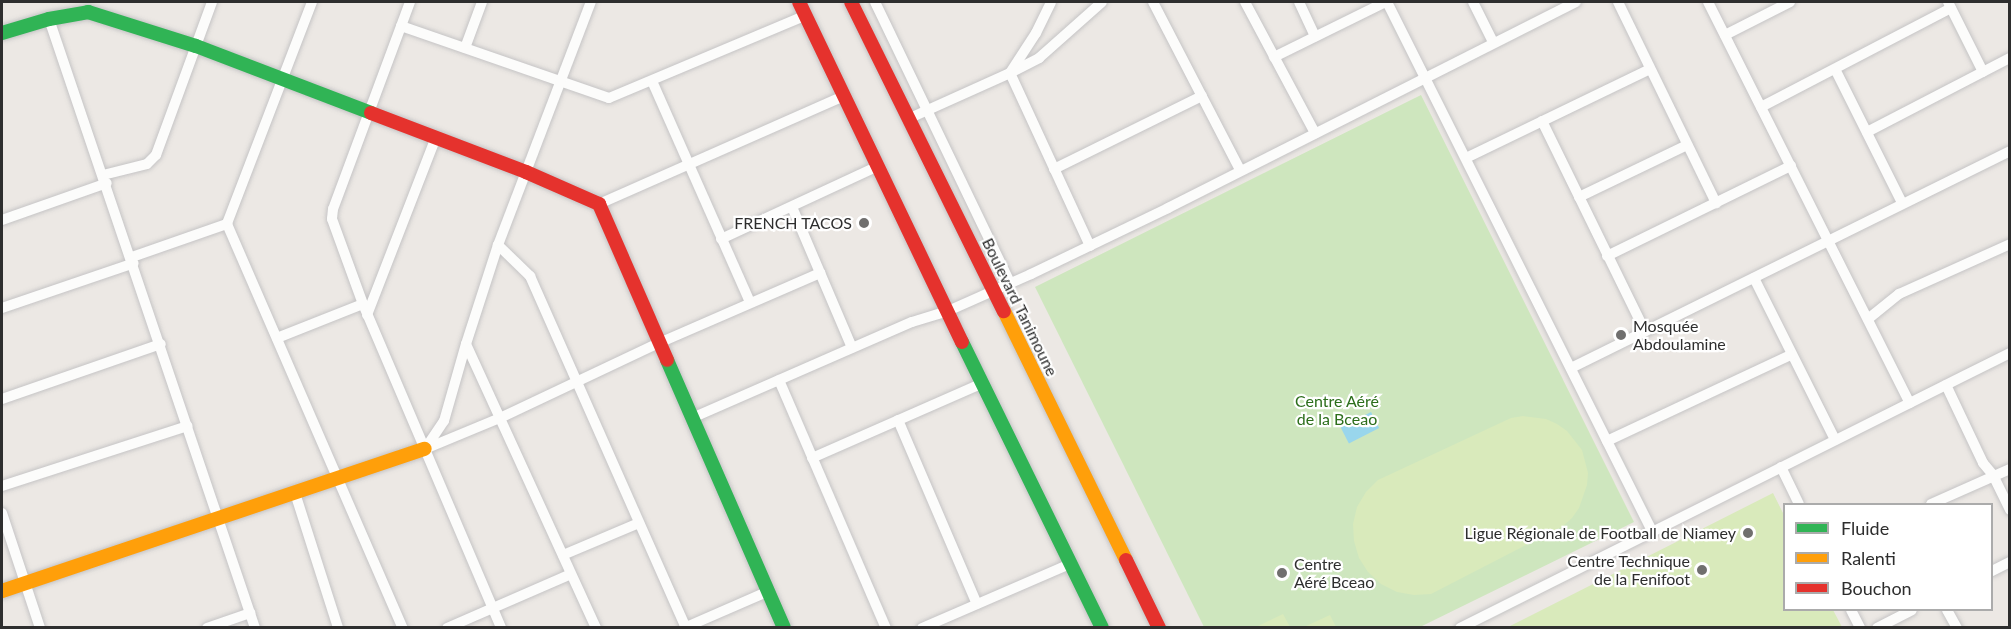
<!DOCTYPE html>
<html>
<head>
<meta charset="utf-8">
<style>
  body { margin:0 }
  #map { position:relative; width:2011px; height:629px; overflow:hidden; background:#ece8e4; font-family:Lato,sans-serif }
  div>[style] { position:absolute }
  .green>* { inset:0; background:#cee6be }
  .pitch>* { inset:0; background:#d9eabb }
  .water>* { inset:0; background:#99d6ec; transform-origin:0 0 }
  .roads { filter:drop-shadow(0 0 2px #c5c4c5) drop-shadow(0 0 2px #c5c4c5) }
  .street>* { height:10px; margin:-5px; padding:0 5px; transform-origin:5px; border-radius:5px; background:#fcfcfb }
  .fast>* { height:14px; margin:-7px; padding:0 7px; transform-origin:7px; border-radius:7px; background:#30b455 }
  .slow>* { height:14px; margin:-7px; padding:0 7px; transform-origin:7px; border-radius:7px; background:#ff9f0a }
  .jam>* { height:14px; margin:-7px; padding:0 7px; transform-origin:7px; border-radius:7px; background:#e5322d }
  .dots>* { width:16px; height:16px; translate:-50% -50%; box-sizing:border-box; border:3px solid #fff; border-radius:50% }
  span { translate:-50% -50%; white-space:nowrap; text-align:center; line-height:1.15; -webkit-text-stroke:4.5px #fff; paint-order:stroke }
  .poi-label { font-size:16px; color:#2e2e2e }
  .right { translate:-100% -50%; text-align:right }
  .left { translate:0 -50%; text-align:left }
  .street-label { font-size:16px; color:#2e2e2e }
  .park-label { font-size:16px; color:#2c6e1b }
  .frame { position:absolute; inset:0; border:3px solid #2e2e2e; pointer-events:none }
  .legend { position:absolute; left:1783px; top:503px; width:210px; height:108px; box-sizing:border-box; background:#fff; border:2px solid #ababab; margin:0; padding:8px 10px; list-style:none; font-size:18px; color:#2e2e2e }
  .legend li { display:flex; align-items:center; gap:12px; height:30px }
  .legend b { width:30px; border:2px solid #ababab }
</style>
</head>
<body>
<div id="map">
  <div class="green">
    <i style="clip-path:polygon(1421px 95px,1634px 522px,1420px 627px,1204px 627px,1035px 287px)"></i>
  </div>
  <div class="pitch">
    <i style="clip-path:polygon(1523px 416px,1546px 419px,1557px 424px,1567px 431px,1582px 450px,1588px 473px,1587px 485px,1579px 508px,1572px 518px,1563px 526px,1431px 594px,1414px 595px,1397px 592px,1381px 584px,1368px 572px,1359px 558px,1354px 541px,1353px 524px,1357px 507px,1366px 492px,1378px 480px,1511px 418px)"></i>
    <i style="clip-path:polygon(1773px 493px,1784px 515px,1784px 610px,1833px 610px,1842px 627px,1508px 627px)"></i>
    <i style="clip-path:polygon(1283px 614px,1290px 627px,1256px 627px)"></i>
    <i style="clip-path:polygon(1330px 615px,1336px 627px,1304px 627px)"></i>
  </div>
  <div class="water">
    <i style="left:1371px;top:412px;width:18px;height:34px;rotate:63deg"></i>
  </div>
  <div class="roads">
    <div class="street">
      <i style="left:312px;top:2px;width:238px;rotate:111deg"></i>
      <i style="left:227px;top:224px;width:441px;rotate:66.5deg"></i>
      <i style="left:410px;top:2px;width:221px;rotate:110.4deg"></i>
      <i style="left:333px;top:209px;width:10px;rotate:96deg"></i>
      <i style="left:332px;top:219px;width:90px;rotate:70deg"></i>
      <i style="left:363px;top:304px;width:352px;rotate:66.9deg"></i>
      <i style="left:875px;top:2px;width:312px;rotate:64.3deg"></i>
      <i style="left:1153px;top:2px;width:189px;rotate:62.6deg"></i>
      <i style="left:1245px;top:2px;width:149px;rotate:61.9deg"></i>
      <i style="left:1299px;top:2px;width:38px;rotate:65deg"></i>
      <i style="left:1387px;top:2px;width:592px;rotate:63.39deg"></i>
      <i style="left:1473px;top:2px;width:45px;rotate:63.4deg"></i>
      <i style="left:1618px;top:2px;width:224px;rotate:64deg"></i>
      <i style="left:1708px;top:2px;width:449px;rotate:63.3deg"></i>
      <i style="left:1948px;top:2px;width:78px;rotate:63.4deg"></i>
      <i style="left:49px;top:19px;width:643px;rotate:71.31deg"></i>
      <i style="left:401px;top:26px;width:220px;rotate:19.1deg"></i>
      <i style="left:609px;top:98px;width:214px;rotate:-22.8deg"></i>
      <i style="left:1725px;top:35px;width:73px;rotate:-26.9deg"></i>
      <i style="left:465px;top:48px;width:49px;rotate:-69.7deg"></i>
      <i style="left:1274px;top:57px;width:125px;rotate:-26.2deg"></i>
      <i style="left:1835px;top:69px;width:150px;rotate:63.4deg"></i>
      <i style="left:652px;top:81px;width:242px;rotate:66.1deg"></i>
      <i style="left:1761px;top:107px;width:214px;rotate:-27.5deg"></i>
      <i style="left:910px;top:118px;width:110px;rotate:-24.2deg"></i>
      <i style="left:1010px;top:73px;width:48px;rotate:-57deg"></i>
      <i style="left:1036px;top:33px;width:34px;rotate:-64deg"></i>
      <i style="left:1542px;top:121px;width:234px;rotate:63.9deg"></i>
      <i style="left:1867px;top:132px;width:161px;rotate:-27.4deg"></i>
      <i style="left:1466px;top:158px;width:204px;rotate:-25.8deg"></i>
      <i style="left:1054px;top:169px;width:165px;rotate:-26.3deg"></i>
      <i style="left:103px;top:175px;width:45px;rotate:-14deg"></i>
      <i style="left:147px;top:164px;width:13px;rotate:-45deg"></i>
      <i style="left:156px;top:155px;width:163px;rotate:-69.9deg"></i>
      <i style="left:1579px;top:197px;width:120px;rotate:-25.7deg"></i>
      <i style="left:599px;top:204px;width:266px;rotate:-23.8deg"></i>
      <i style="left:792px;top:207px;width:153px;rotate:66.9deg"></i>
      <i style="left:2px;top:220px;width:111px;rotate:-19.4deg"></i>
      <i style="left:721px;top:239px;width:171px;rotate:-24.9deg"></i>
      <i style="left:498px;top:245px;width:45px;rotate:44.1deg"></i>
      <i style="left:530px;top:276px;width:385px;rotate:66.1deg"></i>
      <i style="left:1090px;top:246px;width:191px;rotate:-114.8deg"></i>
      <i style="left:1010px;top:73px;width:33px;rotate:-27deg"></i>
      <i style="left:1039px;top:58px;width:84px;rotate:-41.6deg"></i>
      <i style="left:1607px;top:256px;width:205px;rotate:-26.1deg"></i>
      <i style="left:132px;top:257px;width:101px;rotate:-19.2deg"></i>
      <i style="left:1754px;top:278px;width:181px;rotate:63.4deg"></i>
      <i style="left:2px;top:308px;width:139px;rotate:-18.8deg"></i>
      <i style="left:367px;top:315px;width:191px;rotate:-68.8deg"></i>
      <i style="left:1868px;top:319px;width:40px;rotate:-39deg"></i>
      <i style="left:1899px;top:294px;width:122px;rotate:-24.2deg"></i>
      <i style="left:277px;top:338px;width:92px;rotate:-21.6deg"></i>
      <i style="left:466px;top:344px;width:312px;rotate:65.4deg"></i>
      <i style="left:1571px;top:368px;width:490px;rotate:-26.3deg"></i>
      <i style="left:779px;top:380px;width:270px;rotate:66.7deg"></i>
      <i style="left:1946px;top:385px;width:86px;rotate:64.6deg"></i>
      <i style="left:1983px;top:463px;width:16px;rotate:50deg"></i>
      <i style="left:1993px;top:475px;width:39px;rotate:64deg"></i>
      <i style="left:2px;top:399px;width:168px;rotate:-19.1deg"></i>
      <i style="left:692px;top:418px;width:240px;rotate:-23.6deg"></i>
      <i style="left:912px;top:322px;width:38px;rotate:-17deg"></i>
      <i style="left:948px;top:311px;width:91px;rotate:-24deg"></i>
      <i style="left:1031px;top:274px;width:152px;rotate:-25.7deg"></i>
      <i style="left:1168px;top:208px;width:457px;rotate:-26.8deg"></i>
      <i style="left:898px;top:420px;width:200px;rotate:66.8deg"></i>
      <i style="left:1607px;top:441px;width:203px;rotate:-25.1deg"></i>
      <i style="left:425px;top:449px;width:34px;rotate:-56deg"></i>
      <i style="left:444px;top:421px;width:80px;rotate:-74.1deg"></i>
      <i style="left:466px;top:344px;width:104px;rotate:-72.1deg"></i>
      <i style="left:498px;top:245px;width:260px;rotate:-69.1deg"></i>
      <i style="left:425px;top:449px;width:81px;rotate:-22.5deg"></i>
      <i style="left:500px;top:418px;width:176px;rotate:-25.3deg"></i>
      <i style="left:659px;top:343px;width:176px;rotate:-23.5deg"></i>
      <i style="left:812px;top:458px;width:187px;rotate:-23.7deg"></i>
      <i style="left:1781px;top:467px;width:41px;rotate:64.1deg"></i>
      <i style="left:2px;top:486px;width:195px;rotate:-17.9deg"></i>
      <i style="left:295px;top:493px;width:142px;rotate:72.3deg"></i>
      <i style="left:1931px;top:504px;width:86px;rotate:-23.9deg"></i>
      <i style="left:2px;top:513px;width:121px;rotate:71.7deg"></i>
      <i style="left:563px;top:555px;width:82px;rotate:-22.8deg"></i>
      <i style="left:1992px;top:571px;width:20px;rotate:-27deg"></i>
      <i style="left:1851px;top:610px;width:20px;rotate:63deg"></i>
      <i style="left:1947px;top:610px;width:21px;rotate:61deg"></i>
      <i style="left:207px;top:628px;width:46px;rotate:-19.2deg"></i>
      <i style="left:447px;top:628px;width:135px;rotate:-23.5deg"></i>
      <i style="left:684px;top:628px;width:93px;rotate:-23.5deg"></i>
      <i style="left:922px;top:628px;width:163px;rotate:-23.4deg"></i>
      <i style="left:1460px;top:628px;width:615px;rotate:-26.57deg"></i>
      <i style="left:1877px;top:628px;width:39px;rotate:-27deg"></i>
    </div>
    <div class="fast">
      <i style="left:2px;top:33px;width:49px;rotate:-16.6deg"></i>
      <i style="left:49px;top:19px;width:40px;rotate:-10deg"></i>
      <i style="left:88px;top:12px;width:113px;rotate:17.5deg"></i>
      <i style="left:196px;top:46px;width:187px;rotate:20.9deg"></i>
      <i style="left:962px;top:342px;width:318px;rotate:63.9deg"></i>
      <i style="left:667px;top:360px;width:292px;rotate:66.4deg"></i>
    </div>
    <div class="slow">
      <i style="left:1004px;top:311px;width:277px;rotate:63.9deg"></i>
      <i style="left:2px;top:591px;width:446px;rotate:-18.6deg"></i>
    </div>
    <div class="jam">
      <i style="left:799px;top:2px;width:377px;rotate:64.4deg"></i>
      <i style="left:851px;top:2px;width:345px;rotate:63.7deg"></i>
      <i style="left:371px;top:113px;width:166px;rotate:20.8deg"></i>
      <i style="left:526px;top:172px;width:80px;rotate:23.7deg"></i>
      <i style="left:599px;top:204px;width:170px;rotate:66.4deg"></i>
      <i style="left:1126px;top:560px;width:76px;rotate:64.1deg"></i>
    </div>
  </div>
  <div class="dots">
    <i style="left:864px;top:223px;background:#706f6e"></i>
    <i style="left:1621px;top:335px;background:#706f6e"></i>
    <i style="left:1748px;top:533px;background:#706f6e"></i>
    <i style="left:1702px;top:570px;background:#706f6e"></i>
    <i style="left:1282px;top:573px;background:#706f6e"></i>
  </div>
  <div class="poi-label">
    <span class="right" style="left:852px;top:223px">FRENCH TACOS</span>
    <span class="left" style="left:1633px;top:335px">Mosquée<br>Abdoulamine</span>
    <span class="right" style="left:1736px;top:533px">Ligue Régionale de Football de Niamey</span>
    <span class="right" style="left:1690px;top:570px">Centre Technique<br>de la Fenifoot</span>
    <span class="left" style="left:1294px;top:573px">Centre<br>Aéré Bceao</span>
  </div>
  <div class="street-label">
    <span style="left:1020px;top:307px;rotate:64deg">Boulevard Tanimoune</span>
  </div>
  <div class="park-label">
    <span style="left:1337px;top:410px">Centre Aéré<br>de la Bceao</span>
  </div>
  <div class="frame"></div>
  <ul class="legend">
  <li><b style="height:8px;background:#30b455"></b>Fluide</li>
  <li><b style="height:8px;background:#ff9f0a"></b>Ralenti</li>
  <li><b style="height:8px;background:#e5322d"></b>Bouchon</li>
  </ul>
</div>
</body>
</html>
